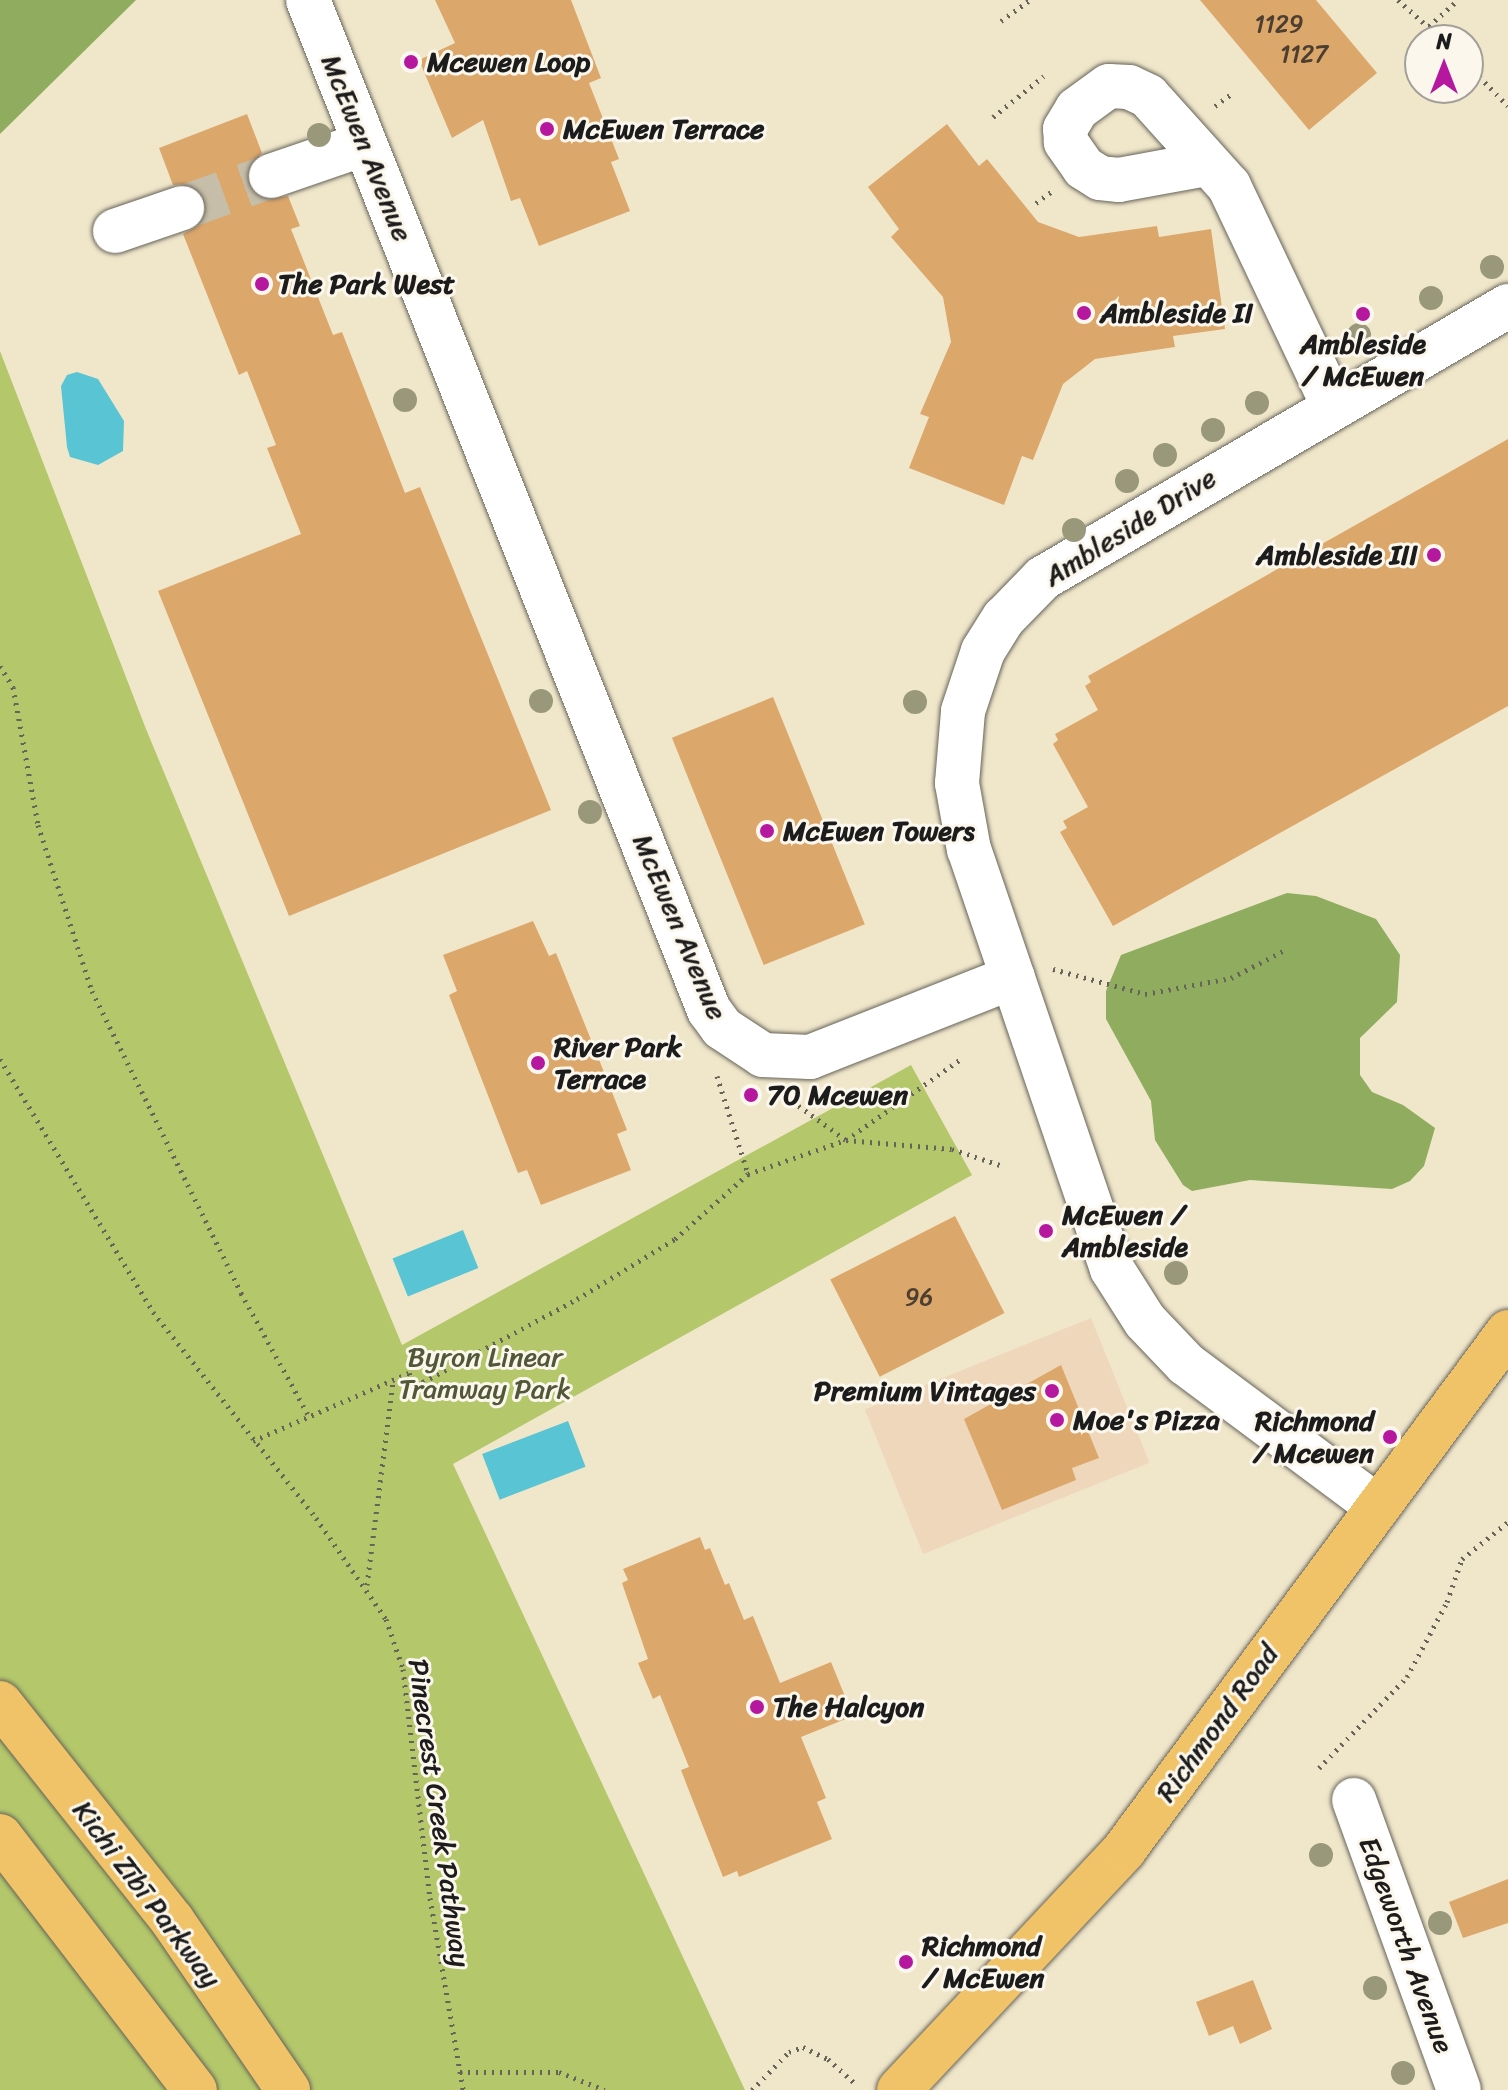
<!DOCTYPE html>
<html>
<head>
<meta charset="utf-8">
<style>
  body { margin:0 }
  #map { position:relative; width:1508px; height:2090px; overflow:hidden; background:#f0e7cb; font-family:Sriracha,sans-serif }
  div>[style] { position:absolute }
  .built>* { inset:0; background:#eed7bb; transform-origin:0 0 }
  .green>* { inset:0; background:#b4c86b }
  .forest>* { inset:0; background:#8fac5f }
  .water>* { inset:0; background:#59c4d3; transform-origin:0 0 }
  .building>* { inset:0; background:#dca76b; transform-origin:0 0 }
  .minor-tunnel>* { height:44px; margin-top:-22px; transform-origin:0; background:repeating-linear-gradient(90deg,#c6bea8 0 44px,transparent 0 66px) }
  .path>* { height:5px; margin-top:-2.5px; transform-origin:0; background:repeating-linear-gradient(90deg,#666359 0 2px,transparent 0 8px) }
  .roads { filter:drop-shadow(0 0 2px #666359) drop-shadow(0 0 2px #666359) }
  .minor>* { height:44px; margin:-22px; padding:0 22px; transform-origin:22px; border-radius:22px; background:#fff }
  .major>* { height:44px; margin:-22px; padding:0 22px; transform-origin:22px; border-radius:22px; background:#f1c369 }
  .highway>* { height:44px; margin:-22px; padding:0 22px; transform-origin:22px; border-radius:22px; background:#f1c369 }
  .trees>* { width:24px; height:24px; margin:-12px; border-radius:50%; background:#99987a }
  .dots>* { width:22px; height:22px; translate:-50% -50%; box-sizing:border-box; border:4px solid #fbf7ec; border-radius:50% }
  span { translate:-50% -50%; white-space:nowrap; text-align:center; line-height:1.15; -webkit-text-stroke:6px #fbf7ec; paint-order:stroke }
  .number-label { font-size:24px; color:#4c3f30 }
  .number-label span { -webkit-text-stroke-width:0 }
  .poi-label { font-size:28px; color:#1c1c1c; font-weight:700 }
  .left { translate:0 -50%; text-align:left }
  .right { translate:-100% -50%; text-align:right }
  .street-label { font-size:28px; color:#1c1c1c }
  .park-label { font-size:28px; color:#515838 }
  .north { position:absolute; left:1404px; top:24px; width:80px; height:80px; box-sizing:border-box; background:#fbf7ec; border:2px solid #a29f99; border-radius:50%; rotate:0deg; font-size:22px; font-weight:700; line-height:32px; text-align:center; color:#1c1c1c }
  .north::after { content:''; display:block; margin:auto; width:28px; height:36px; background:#b5179e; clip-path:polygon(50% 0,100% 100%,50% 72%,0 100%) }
</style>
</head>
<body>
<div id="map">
  <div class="built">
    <i style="left:1091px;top:1318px;width:156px;height:244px;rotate:68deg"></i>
  </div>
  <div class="green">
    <i style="clip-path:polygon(0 351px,146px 729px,402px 1345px,911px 1065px,972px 1175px,453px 1464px,745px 2090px,0 2090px)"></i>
  </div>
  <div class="forest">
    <i style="clip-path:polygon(0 0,136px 0,0 134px)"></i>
    <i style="clip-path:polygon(1287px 893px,1316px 896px,1376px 919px,1400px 955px,1397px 1002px,1360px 1038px,1360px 1075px,1372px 1092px,1403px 1105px,1435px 1128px,1424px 1166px,1410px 1181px,1392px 1189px,1250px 1180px,1192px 1191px,1183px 1185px,1155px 1140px,1151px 1101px,1106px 1019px,1106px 991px,1121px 955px)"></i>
  </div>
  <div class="water">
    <i style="clip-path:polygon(77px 372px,98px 379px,124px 421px,123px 451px,98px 465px,70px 457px,67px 447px,61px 386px,67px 375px)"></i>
    <i style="left:463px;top:1230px;width:41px;height:76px;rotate:68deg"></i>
    <i style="left:568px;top:1421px;width:49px;height:92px;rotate:69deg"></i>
  </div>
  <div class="building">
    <i style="clip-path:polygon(435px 0,571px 0,601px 78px,589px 83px,619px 159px,611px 162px,630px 211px,539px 246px,520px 198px,511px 201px,483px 120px,452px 138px,419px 60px,455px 43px)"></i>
    <i style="clip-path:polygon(1200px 0,1316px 0,1377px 73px,1309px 130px)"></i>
    <i style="clip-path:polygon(247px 114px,262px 153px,247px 170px,248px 185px,265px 200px,288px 196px,300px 226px,291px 229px,333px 335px,342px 332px,405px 493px,420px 487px,551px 810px,289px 916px,158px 591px,301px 534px,267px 448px,276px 445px,247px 371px,239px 375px,183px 234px,201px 224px,205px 199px,188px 184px,173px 185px,159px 148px)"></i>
    <i style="clip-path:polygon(947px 124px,979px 166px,987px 159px,1038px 222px,1079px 237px,1157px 226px,1159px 237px,1211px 229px,1225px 329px,1173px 336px,1175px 347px,1095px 359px,1063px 384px,1033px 460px,1022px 456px,1004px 505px,909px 468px,929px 417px,920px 414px,951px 342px,943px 297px,891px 237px,899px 229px,868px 187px)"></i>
    <i style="clip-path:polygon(1508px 439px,1508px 706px,1113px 926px,1060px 832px,1067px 828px,1063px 821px,1088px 807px,1053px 744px,1058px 740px,1055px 734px,1098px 710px,1085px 686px,1091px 682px,1088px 676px)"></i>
    <i style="left:773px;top:697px;width:245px;height:109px;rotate:68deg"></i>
    <i style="clip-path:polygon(533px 921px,549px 956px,556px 953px,600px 1062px,627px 1130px,617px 1134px,631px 1170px,541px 1205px,527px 1170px,518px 1173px,449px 995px,457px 991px,443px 955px)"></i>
    <i style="left:955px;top:1216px;width:109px;height:140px;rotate:63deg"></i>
    <i style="clip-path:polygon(1061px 1365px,1099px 1458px,1072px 1468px,1076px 1480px,1002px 1510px,964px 1419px)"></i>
    <i style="clip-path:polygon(700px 1537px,705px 1550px,710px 1548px,725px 1585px,729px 1583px,744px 1620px,753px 1616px,780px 1683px,831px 1662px,853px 1716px,801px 1737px,826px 1798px,817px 1802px,832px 1839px,739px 1877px,737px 1871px,723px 1877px,691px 1796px,681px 1770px,689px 1767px,660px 1695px,653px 1699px,638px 1663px,648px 1659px,622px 1583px,628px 1580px,623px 1569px)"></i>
    <i style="clip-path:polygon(1508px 1879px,1508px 1923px,1463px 1938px,1449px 1902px)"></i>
    <i style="clip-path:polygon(1253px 1980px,1272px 2029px,1240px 2044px,1233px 2026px,1209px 2036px,1196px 2002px)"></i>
  </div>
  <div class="minor-tunnel">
    <i style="left:182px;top:208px;width:95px;rotate:-19.8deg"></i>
  </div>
  <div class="path">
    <i style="left:1398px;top:0;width:60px;rotate:41.6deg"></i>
    <i style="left:1001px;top:21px;width:36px;rotate:-36deg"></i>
    <i style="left:1429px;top:26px;width:39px;rotate:-42deg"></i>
    <i style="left:1468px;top:65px;width:57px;rotate:45.7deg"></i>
    <i style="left:1215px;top:106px;width:22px;rotate:-36deg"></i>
    <i style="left:993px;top:117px;width:65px;rotate:-38.8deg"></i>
    <i style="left:1036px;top:203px;width:19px;rotate:-36deg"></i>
    <i style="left:0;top:666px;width:25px;rotate:58deg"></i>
    <i style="left:13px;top:687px;width:140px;rotate:79.7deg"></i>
    <i style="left:38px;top:825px;width:175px;rotate:72deg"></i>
    <i style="left:92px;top:991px;width:337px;rotate:63.7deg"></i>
    <i style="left:241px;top:1293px;width:143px;rotate:61.1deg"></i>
    <i style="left:1053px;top:969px;width:95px;rotate:15.2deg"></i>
    <i style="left:1145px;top:994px;width:87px;rotate:-10.5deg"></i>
    <i style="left:1231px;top:978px;width:59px;rotate:-27.4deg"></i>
    <i style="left:0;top:1059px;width:296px;rotate:58.8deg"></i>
    <i style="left:153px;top:1312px;width:263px;rotate:51.6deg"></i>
    <i style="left:316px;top:1518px;width:123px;rotate:55.3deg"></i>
    <i style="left:386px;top:1619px;width:53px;rotate:71.2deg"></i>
    <i style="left:403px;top:1669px;width:231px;rotate:83.3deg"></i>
    <i style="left:430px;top:1898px;width:195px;rotate:80.2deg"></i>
    <i style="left:717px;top:1076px;width:103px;rotate:72.4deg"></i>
    <i style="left:792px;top:1101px;width:67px;rotate:35.8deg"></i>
    <i style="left:846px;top:1140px;width:106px;rotate:4.9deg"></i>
    <i style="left:952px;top:1149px;width:54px;rotate:18.4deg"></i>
    <i style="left:253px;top:1441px;width:170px;rotate:-23.6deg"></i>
    <i style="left:409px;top:1373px;width:13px;rotate:67deg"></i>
    <i style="left:414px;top:1385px;width:9px;rotate:-18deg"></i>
    <i style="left:423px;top:1382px;width:175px;rotate:-28.3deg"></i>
    <i style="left:577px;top:1299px;width:115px;rotate:-31.5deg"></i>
    <i style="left:675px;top:1239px;width:98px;rotate:-41.7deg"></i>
    <i style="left:748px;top:1174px;width:104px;rotate:-19.1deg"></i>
    <i style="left:846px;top:1140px;width:141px;rotate:-35.2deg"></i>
    <i style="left:367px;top:1585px;width:206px;rotate:-82.7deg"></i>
    <i style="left:1319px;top:1768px;width:127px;rotate:-46deg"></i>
    <i style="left:1407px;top:1677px;width:85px;rotate:-61.9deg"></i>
    <i style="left:1447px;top:1602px;width:46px;rotate:-70.8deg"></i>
    <i style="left:1462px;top:1559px;width:59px;rotate:-38.8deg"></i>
    <i style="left:460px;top:2072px;width:99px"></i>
    <i style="left:559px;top:2072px;width:49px;rotate:21.4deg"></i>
    <i style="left:752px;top:2090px;width:53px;rotate:-45.8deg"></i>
    <i style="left:789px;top:2052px;width:15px;rotate:-20deg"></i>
    <i style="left:803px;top:2047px;width:28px;rotate:26deg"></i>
    <i style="left:828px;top:2059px;width:39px;rotate:42deg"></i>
  </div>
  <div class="roads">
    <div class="minor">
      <i style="left:308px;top:0;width:1087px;rotate:68.35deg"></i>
      <i style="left:709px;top:1010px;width:22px;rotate:54deg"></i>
      <i style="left:722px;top:1028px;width:49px;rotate:33.4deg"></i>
      <i style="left:763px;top:1055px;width:47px;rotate:2.4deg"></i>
      <i style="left:810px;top:1057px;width:218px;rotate:-21.5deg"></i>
      <i style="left:1206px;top:164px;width:88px;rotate:169.6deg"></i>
      <i style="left:1119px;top:180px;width:19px;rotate:-174deg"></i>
      <i style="left:1100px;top:178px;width:19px;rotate:-148deg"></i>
      <i style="left:1084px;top:168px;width:32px;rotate:-125deg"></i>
      <i style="left:1066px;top:142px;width:13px;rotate:-94deg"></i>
      <i style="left:1065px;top:129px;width:23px;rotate:-59deg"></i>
      <i style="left:1077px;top:109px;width:39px;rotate:-36deg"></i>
      <i style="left:1109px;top:86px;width:20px;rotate:3deg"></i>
      <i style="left:1129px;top:87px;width:21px;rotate:25deg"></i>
      <i style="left:1148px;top:96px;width:121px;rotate:48deg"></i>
      <i style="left:1229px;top:186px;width:242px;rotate:64.6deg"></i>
      <i style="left:271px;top:176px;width:98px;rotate:-19deg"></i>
      <i style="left:115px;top:231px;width:71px;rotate:-18.9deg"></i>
      <i style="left:1378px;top:1507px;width:239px;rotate:-143.3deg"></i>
      <i style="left:1186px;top:1364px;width:59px;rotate:-133.6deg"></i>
      <i style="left:1145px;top:1321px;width:62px;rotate:-122.4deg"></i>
      <i style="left:1112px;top:1269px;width:443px;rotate:-108.8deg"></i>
      <i style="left:969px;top:850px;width:68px;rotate:-100.2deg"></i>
      <i style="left:957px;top:783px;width:72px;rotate:-85.2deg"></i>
      <i style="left:963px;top:711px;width:63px;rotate:-71.6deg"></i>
      <i style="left:983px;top:651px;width:39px;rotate:-58deg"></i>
      <i style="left:1004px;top:618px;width:56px;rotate:-45.7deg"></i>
      <i style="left:1043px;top:578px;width:539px;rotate:-30.33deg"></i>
      <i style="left:1354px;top:1800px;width:308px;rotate:70.1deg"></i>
    </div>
    <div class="major">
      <i style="left:899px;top:2090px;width:329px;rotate:-46.8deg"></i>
      <i style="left:1124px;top:1850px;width:645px;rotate:-53.45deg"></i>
    </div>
    <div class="highway">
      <i style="left:0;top:1703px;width:277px;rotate:51.6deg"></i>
      <i style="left:172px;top:1920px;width:206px;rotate:55.7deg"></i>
      <i style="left:0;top:1836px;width:320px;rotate:52.5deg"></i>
    </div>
  </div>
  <div class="trees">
    <i style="left:319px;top:135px"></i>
    <i style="left:1492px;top:267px"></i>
    <i style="left:1431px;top:298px"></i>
    <i style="left:1359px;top:335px"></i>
    <i style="left:405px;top:400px"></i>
    <i style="left:1257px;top:403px"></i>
    <i style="left:1213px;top:430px"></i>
    <i style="left:1165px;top:455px"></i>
    <i style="left:1127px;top:481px"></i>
    <i style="left:1074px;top:530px"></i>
    <i style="left:541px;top:701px"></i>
    <i style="left:915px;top:702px"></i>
    <i style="left:590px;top:812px"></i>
    <i style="left:1176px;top:1273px"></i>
    <i style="left:1321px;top:1855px"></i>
    <i style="left:1440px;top:1923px"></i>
    <i style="left:1375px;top:1988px"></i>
    <i style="left:1403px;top:2073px"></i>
  </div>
  <div class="dots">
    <i style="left:411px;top:62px;background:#b5179e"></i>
    <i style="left:547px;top:129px;background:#b5179e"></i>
    <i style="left:262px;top:284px;background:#b5179e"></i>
    <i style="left:1084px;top:313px;background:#b5179e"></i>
    <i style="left:1363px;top:314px;background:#b5179e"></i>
    <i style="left:1434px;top:555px;background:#b5179e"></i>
    <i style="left:767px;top:831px;background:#b5179e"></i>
    <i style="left:538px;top:1063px;background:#b5179e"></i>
    <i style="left:751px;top:1095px;background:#b5179e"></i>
    <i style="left:1046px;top:1231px;background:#b5179e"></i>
    <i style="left:1052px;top:1391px;background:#b5179e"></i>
    <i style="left:1057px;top:1420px;background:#b5179e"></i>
    <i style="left:1390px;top:1437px;background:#b5179e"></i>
    <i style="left:757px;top:1707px;background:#b5179e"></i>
    <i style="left:906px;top:1962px;background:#b5179e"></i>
  </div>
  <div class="number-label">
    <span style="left:1279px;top:25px">1129</span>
    <span style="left:1304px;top:55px">1127</span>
    <span style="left:919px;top:1298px">96</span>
  </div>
  <div class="poi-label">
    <span class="left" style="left:427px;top:62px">Mcewen Loop</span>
    <span class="left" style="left:563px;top:129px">McEwen Terrace</span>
    <span class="left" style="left:278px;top:284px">The Park West</span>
    <span class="left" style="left:1100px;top:313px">Ambleside II</span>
    <span style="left:1363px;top:360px">Ambleside<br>/ McEwen</span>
    <span class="right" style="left:1418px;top:555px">Ambleside III</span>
    <span class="left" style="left:783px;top:831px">McEwen Towers</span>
    <span class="left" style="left:554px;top:1063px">River Park<br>Terrace</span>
    <span class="left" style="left:767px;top:1095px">70 Mcewen</span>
    <span class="left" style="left:1062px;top:1231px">McEwen /<br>Ambleside</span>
    <span class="right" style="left:1036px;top:1391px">Premium Vintages</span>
    <span class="left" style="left:1073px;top:1420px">Moe's Pizza</span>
    <span class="right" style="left:1374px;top:1437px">Richmond<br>/ Mcewen</span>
    <span class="left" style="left:773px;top:1707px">The Halcyon</span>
    <span class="left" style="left:922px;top:1962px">Richmond<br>/ McEwen</span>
  </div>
  <div class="street-label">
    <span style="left:367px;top:148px;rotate:68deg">McEwen Avenue</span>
    <span style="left:1130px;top:527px;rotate:-32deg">Ambleside Drive</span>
    <span style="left:680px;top:927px;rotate:67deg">McEwen Avenue</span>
    <span style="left:1217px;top:1723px;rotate:-54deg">Richmond Road</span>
    <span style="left:439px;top:1813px;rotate:82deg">Pinecrest Creek Pathway</span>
    <span style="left:147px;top:1894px;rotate:53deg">Kichi Zībī Parkway</span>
    <span style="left:1406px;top:1945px;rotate:70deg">Edgeworth Avenue</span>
  </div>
  <div class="park-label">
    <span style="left:485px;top:1373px">Byron Linear<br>Tramway Park</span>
  </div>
  <div class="north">N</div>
</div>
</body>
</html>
